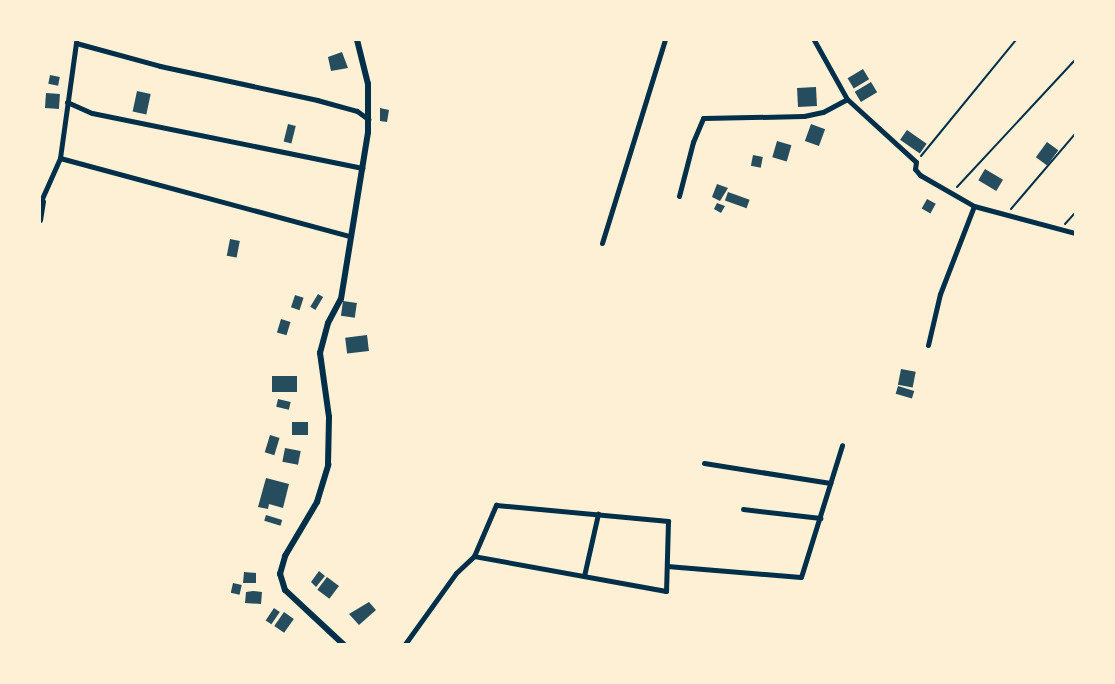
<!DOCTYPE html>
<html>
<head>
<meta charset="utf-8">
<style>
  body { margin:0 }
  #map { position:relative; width:1115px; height:684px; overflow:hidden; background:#fdf0d5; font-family:"Nunito Sans",sans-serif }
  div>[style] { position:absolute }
  .building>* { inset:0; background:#264d5e; transform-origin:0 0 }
  .path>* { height:2px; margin:-1px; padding:0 1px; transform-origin:1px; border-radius:1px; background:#003049 }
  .minor>* { height:5px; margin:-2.5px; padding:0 2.5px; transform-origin:2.5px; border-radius:2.5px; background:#003049 }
  .tertiary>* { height:6px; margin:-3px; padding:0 3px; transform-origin:3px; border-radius:3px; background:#003049 }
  span { translate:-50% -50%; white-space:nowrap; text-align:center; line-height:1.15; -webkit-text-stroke:4px #fdf0d5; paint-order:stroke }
  .frame { position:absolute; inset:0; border:41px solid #fdf0d5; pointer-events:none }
</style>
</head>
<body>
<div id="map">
  <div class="building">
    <i style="clip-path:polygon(342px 52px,348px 68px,331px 71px,328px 57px)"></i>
    <i style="left:863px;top:69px;width:12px;height:18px;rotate:59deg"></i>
    <i style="left:50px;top:75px;width:10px;height:9px;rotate:11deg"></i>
    <i style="left:871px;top:82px;width:12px;height:19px;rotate:59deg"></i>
    <i style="left:816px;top:87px;width:19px;height:19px;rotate:87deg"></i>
    <i style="left:137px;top:91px;width:14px;height:21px;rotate:12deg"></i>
    <i style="left:46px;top:93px;width:14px;height:15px;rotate:4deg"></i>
    <i style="clip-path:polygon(380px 108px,389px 110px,387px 122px,380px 121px)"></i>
    <i style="left:288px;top:124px;width:8px;height:18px;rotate:14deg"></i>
    <i style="left:811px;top:124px;width:15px;height:18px;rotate:20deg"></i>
    <i style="left:907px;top:130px;width:24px;height:12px;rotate:35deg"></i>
    <i style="left:777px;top:141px;width:15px;height:17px;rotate:16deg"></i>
    <i style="left:1047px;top:142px;width:14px;height:19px;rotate:36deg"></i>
    <i style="left:753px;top:155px;width:10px;height:11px;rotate:11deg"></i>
    <i style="left:985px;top:169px;width:21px;height:13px;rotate:31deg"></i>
    <i style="clip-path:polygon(717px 184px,728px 188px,720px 201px,712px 197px)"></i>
    <i style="left:728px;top:192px;width:23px;height:9px;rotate:20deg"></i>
    <i style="left:927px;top:199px;width:10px;height:11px;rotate:29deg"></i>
    <i style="clip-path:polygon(717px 203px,725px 206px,721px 213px,714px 209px)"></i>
    <i style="left:230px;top:239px;width:10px;height:17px;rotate:11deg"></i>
    <i style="left:318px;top:294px;width:6px;height:15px;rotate:31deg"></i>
    <i style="left:295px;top:295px;width:9px;height:13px;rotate:18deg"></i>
    <i style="left:343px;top:301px;width:14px;height:15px;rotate:8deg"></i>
    <i style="left:281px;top:319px;width:10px;height:14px;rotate:17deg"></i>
    <i style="left:367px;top:335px;width:16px;height:22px;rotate:83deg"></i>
    <i style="left:901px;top:369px;width:15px;height:16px;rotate:11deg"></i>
    <i style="left:297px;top:376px;width:16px;height:25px;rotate:90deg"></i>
    <i style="left:898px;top:386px;width:17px;height:8px;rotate:17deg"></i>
    <i style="left:278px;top:399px;width:13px;height:8px;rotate:13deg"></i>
    <i style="left:292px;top:422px;width:16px;height:13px"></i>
    <i style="left:270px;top:435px;width:10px;height:18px;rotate:17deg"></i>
    <i style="left:285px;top:448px;width:16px;height:14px;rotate:11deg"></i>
    <i style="clip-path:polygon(266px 478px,289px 484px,283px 508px,269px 504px,268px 509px,258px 507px)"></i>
    <i style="left:266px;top:515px;width:17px;height:6px;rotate:17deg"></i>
    <i style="clip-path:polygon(319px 571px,325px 576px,316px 587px,311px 582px)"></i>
    <i style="clip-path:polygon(244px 572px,256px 573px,256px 583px,243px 583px)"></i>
    <i style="left:327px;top:577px;width:15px;height:16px;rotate:37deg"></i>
    <i style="left:233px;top:583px;width:9px;height:10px;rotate:13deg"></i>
    <i style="clip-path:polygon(253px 591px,262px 592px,261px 604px,245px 603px,246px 592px)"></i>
    <i style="clip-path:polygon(369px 602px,376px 610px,359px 625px,349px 614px)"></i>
    <i style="left:274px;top:608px;width:7px;height:15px;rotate:34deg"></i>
    <i style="left:284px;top:612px;width:12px;height:17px;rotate:35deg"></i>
  </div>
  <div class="path">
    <i style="left:921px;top:156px;width:150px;rotate:-50.7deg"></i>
    <i style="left:957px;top:187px;width:173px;rotate:-47.1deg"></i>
    <i style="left:1011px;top:209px;width:99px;rotate:-49.5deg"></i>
    <i style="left:1065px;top:224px;width:15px;rotate:-48deg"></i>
  </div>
  <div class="minor">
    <i style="left:814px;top:40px;width:68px;rotate:60.8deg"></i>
    <i style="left:847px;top:99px;width:93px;rotate:42.4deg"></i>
    <i style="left:916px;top:162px;width:7px;rotate:98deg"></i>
    <i style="left:915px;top:169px;width:8px;rotate:50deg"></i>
    <i style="left:920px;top:175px;width:62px;rotate:29.9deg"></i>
    <i style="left:974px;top:206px;width:105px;rotate:15deg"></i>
    <i style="left:76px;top:43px;width:87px;rotate:15.3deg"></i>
    <i style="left:160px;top:66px;width:161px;rotate:12.2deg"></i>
    <i style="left:317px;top:100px;width:41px;rotate:15.4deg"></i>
    <i style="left:357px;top:111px;width:14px;rotate:36deg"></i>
    <i style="left:67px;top:102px;width:27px;rotate:24deg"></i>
    <i style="left:92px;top:113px;width:276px;rotate:11.5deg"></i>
    <i style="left:60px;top:158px;width:300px;rotate:15.1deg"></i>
    <i style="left:679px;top:196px;width:56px;rotate:-75.5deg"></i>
    <i style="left:693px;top:142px;width:26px;rotate:-67deg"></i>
    <i style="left:703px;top:118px;width:101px;rotate:-1.1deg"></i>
    <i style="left:804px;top:116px;width:19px;rotate:-12deg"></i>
    <i style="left:823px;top:112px;width:27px;rotate:-28deg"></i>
    <i style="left:40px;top:203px;width:49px;rotate:-66deg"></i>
    <i style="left:60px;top:158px;width:117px;rotate:-82.1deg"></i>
    <i style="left:40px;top:220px;width:19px;rotate:-81deg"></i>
    <i style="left:602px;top:243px;width:213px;rotate:-72.8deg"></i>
    <i style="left:928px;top:345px;width:52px;rotate:-76.8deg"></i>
    <i style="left:940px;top:294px;width:94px;rotate:-68.9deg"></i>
    <i style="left:704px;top:463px;width:128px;rotate:9deg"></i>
    <i style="left:743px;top:509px;width:78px;rotate:6.7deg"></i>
    <i style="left:667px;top:566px;width:134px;rotate:4.7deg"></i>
    <i style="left:801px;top:577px;width:138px;rotate:-72.7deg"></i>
    <i style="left:584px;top:576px;width:64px;rotate:-77.3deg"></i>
    <i style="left:405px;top:644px;width:87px;rotate:-54.3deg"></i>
    <i style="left:456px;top:573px;width:25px;rotate:-43deg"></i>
    <i style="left:474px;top:556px;width:56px;rotate:-66.7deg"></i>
    <i style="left:496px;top:505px;width:173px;rotate:5.3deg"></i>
    <i style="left:668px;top:521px;width:70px;rotate:91.6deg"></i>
    <i style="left:666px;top:591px;width:195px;rotate:-169.7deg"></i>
  </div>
  <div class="tertiary">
    <i style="left:343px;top:644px;width:79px;rotate:-137deg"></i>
    <i style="left:285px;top:590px;width:17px;rotate:-107deg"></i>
    <i style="left:280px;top:574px;width:19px;rotate:-74deg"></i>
    <i style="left:285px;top:556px;width:63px;rotate:-59.3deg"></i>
    <i style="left:317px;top:502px;width:39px;rotate:-73deg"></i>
    <i style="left:328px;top:465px;width:48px;rotate:-88.8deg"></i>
    <i style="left:329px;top:417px;width:65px;rotate:-98deg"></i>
    <i style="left:320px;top:353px;width:31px;rotate:-75deg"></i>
    <i style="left:328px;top:323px;width:27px;rotate:-62deg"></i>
    <i style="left:341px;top:299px;width:169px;rotate:-80.8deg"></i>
    <i style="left:368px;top:132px;width:48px;rotate:-90deg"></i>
    <i style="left:368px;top:84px;width:45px;rotate:-104deg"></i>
  </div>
  <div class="frame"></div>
</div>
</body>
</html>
